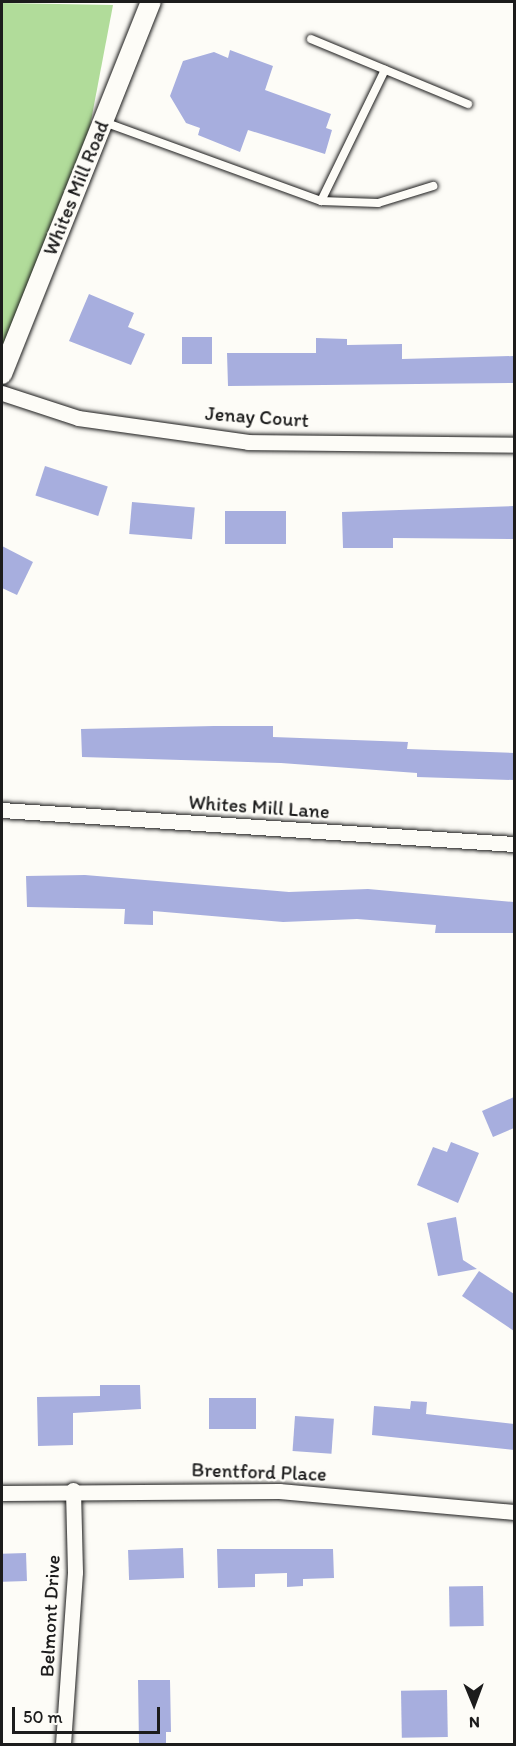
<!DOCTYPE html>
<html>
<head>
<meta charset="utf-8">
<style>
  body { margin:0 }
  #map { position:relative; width:516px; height:1746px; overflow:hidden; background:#fdfcf7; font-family:Itim,sans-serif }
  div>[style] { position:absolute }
  .green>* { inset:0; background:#b1dc9a }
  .building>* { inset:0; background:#a7aede; transform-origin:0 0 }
  .roads { filter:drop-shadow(0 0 2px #1c1c1c) drop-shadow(0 0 2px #1c1c1c) }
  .service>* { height:8px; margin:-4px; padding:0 4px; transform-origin:4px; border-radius:4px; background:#fdfcf7 }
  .minor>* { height:15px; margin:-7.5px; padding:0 7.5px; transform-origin:7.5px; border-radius:7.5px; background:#fdfcf7 }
  .tertiary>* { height:20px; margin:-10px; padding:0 10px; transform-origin:10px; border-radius:10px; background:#fdfcf7 }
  span { translate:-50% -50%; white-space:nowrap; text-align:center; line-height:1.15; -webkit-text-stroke:4.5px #fdfcf7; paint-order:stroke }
  .street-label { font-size:20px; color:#1c1c1c }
  .frame { position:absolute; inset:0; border:3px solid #1c1c1c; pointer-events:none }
  .north { position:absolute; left:444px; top:1674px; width:60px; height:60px; -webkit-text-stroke:4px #fdfcf7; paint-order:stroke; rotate:179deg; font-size:16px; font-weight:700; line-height:24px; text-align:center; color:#1c1c1c }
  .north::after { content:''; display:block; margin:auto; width:21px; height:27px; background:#1c1c1c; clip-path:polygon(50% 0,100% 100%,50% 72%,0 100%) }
  .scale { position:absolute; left:12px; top:1707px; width:148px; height:27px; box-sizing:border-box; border:3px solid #1c1c1c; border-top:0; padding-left:8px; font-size:18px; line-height:21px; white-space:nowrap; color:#1c1c1c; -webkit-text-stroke:4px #fdfcf7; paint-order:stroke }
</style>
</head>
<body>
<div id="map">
  <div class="green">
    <i style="clip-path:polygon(2px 3px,113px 5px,75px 205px,2px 390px)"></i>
  </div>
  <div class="building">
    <i style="clip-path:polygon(230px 50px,273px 66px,265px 90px,331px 114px,326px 128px,332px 130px,325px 154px,248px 130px,240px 152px,198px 135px,200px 128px,186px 123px,170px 96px,183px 61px,214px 52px,228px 58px)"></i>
    <i style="clip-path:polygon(89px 294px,134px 313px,128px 327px,145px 334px,131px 365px,69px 341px)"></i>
    <i style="left:182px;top:337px;width:30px;height:27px"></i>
    <i style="clip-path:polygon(316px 338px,347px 339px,347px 345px,402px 344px,402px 359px,514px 356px,514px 383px,228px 386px,227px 353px,316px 353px)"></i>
    <i style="left:45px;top:466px;width:66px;height:31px;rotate:18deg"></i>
    <i style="left:132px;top:502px;width:63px;height:32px;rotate:5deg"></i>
    <i style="clip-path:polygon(514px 506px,514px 539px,393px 538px,393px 548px,343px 548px,342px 512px)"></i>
    <i style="left:225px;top:511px;width:61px;height:33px"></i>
    <i style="clip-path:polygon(2px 546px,33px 562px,17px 595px,2px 588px)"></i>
    <i style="clip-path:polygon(214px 726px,273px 726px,273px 737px,408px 742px,407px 749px,514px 753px,514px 780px,417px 777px,417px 773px,281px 763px,82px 757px,81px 729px)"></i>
    <i style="clip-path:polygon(85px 875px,289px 892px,368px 889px,514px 902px,514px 933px,435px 933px,436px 925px,357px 919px,283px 922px,153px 911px,153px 925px,124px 924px,125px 909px,27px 907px,26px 876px)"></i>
    <i style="clip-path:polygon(514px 1097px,514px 1128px,493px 1137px,482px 1111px)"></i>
    <i style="clip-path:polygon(451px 1142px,479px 1153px,458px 1203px,417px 1185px,433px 1147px,447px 1152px)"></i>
    <i style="clip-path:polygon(456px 1217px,463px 1260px,477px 1269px,438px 1276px,427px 1223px)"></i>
    <i style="clip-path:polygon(479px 1271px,514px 1294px,514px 1331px,462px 1296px)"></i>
    <i style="clip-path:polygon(100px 1385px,140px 1385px,141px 1409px,73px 1413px,73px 1445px,38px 1446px,37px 1397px,100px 1396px)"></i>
    <i style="left:256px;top:1398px;width:31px;height:47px;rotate:90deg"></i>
    <i style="clip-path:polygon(411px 1401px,427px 1402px,426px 1414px,514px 1424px,514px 1450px,372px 1435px,374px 1406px,410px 1409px)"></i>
    <i style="left:295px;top:1416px;width:39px;height:35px;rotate:4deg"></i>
    <i style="left:183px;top:1548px;width:30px;height:55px;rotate:88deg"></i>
    <i style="clip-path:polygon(217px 1549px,333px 1549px,334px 1578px,303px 1579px,303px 1586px,287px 1587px,287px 1573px,255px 1574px,255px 1587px,218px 1588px)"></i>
    <i style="left:26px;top:1553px;width:28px;height:24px;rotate:88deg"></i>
    <i style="left:483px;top:1586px;width:40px;height:34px;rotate:89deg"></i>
    <i style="clip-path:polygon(138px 1680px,170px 1680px,171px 1732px,166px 1732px,166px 1744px,139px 1744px)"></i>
    <i style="left:447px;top:1690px;width:47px;height:46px;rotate:89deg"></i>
  </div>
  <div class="roads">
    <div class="service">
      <i style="left:311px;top:39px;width:170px;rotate:22.5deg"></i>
      <i style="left:104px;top:122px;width:231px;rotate:20deg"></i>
      <i style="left:321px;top:201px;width:57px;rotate:2deg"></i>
      <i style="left:378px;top:203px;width:58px;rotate:-17.2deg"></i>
      <i style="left:321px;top:201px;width:146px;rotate:-64deg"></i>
    </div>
    <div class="minor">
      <i style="left:2px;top:393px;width:80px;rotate:18.2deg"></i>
      <i style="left:78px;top:418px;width:172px;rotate:8deg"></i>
      <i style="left:248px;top:442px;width:266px;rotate:0.6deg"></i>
      <i style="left:2px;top:810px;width:513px;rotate:3.8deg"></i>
      <i style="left:2px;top:1493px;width:277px;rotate:-0.4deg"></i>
      <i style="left:279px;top:1491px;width:236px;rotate:5.1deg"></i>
      <i style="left:63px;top:1744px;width:172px;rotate:-86deg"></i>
      <i style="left:75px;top:1572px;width:82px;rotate:-91.4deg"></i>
    </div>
    <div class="tertiary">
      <i style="left:2px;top:374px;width:401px;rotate:-68.2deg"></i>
    </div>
  </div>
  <div class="street-label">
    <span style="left:76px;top:188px;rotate:-68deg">Whites Mill Road</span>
    <span style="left:257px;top:417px;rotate:4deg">Jenay Court</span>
    <span style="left:259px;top:807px;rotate:4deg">Whites Mill Lane</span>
    <span style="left:259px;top:1472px;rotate:2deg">Brentford Place</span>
    <span style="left:50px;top:1616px;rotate:-87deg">Belmont Drive</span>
  </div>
  <div class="frame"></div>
  <div class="north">N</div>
  <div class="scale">50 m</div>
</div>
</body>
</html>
